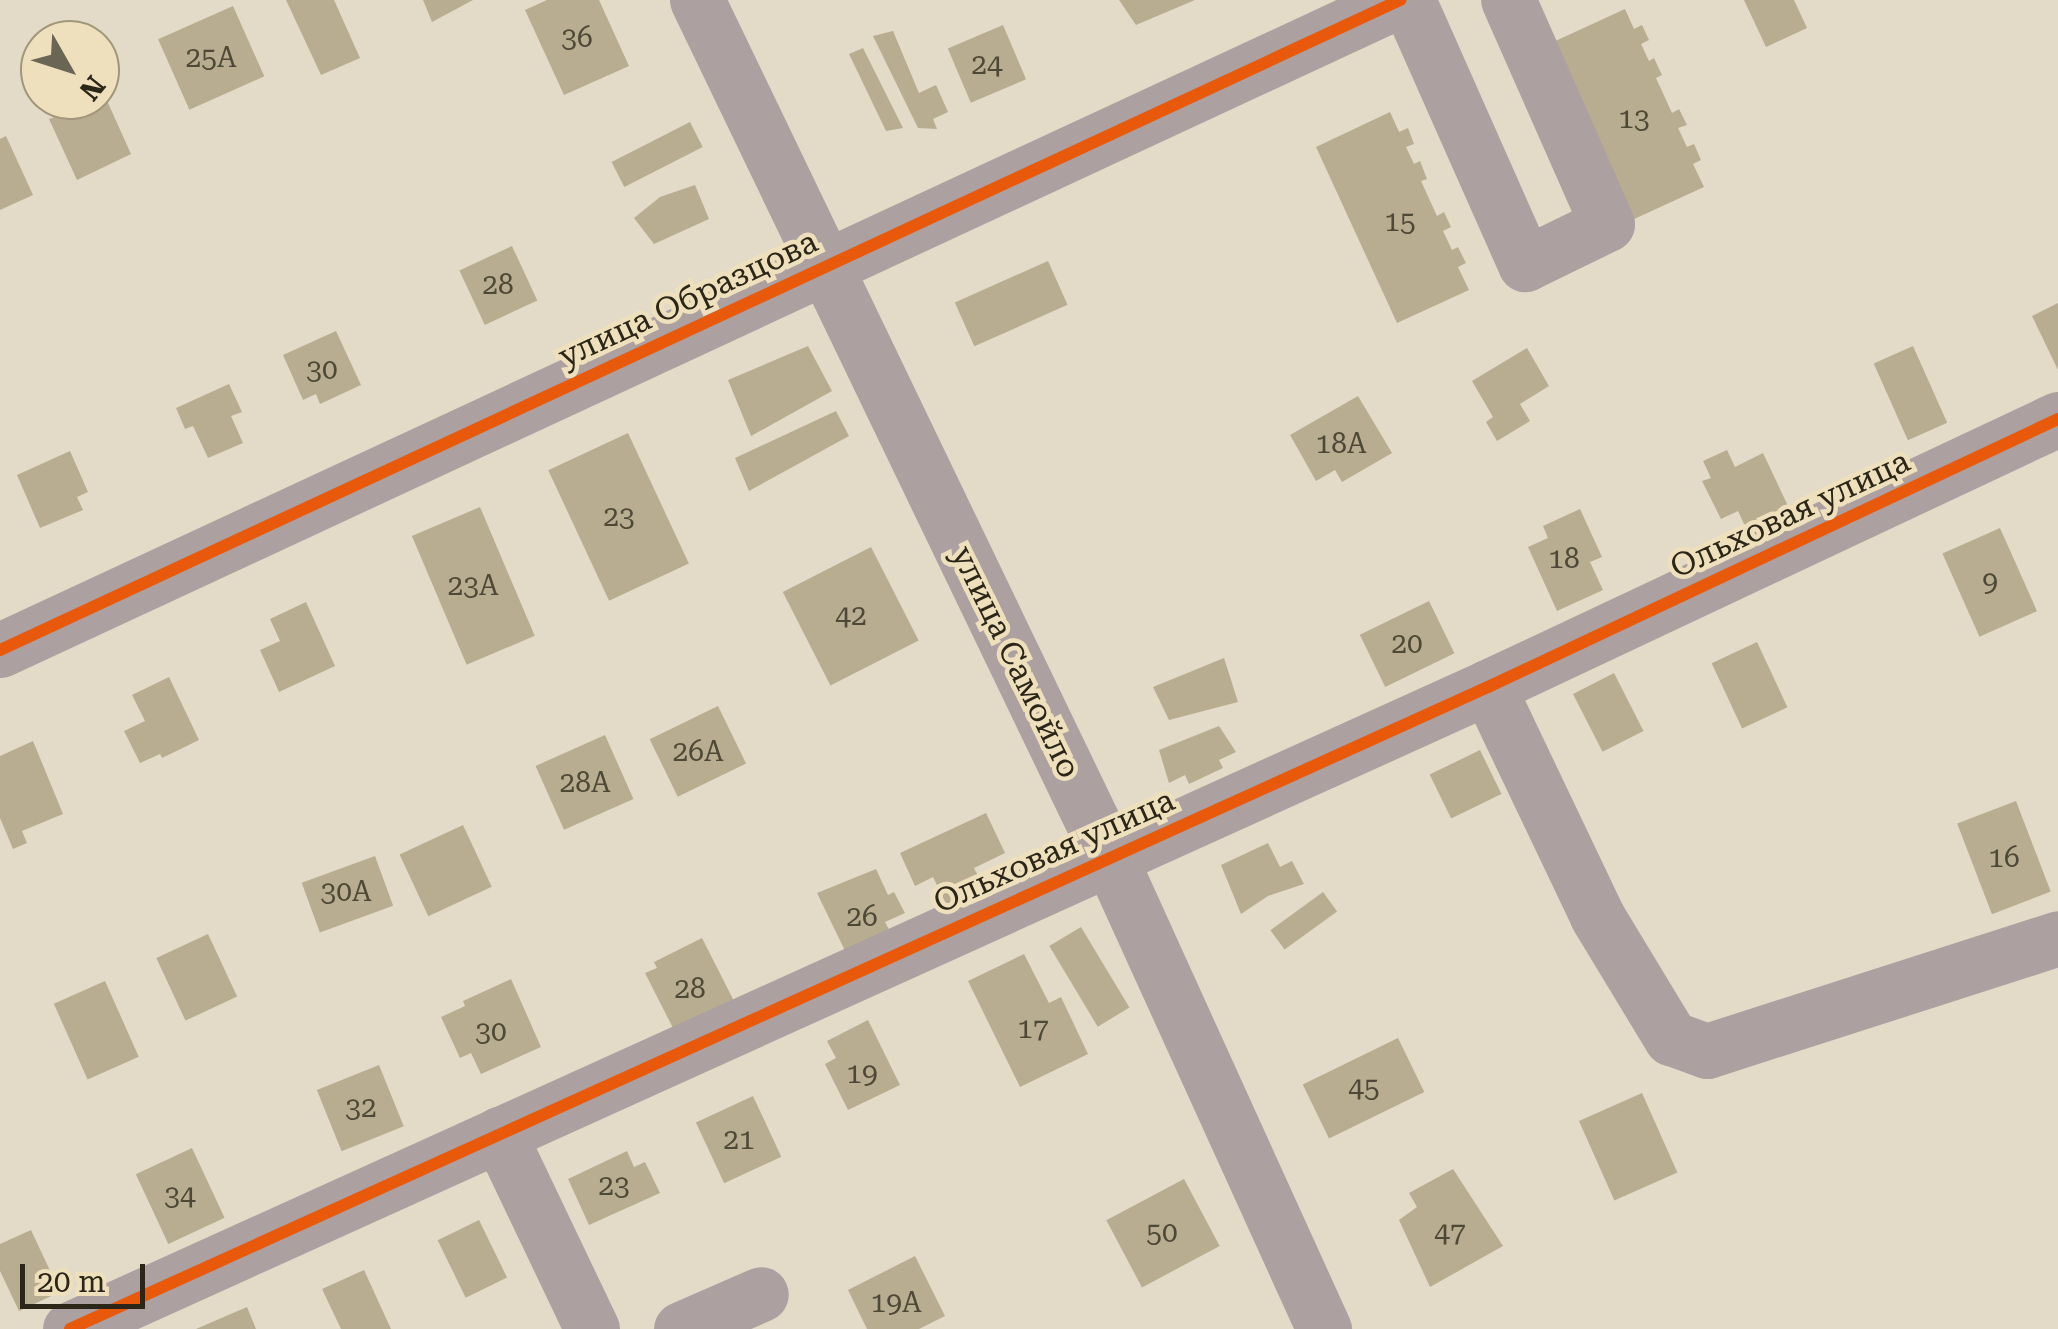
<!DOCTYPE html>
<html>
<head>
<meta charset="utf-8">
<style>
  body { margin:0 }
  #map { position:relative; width:2058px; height:1329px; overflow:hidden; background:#e3dbc7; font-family:"Roboto Serif",serif }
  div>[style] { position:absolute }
  .building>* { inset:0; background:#b8ad91; transform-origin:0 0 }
  .minor>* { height:55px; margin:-27.5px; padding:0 27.5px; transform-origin:27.5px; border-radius:27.5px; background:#ada0a0 }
  .cycleway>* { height:12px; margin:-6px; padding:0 6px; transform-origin:6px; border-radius:6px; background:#e8590c }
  span { translate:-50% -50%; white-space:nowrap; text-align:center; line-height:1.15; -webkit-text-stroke:9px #eee0bc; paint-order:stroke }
  .number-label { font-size:28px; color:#4e4836 }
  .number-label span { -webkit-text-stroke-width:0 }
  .street-label { font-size:32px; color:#2b2618 }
  .north { position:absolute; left:20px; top:20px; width:100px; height:100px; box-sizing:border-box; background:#eee0bc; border:2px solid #a0967a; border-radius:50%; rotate:129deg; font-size:28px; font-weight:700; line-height:40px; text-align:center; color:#2b2618 }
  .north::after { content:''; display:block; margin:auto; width:35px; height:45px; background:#6b6555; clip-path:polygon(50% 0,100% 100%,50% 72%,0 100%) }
  .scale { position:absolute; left:20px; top:1264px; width:125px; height:45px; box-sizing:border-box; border:5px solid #2b2618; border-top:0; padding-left:12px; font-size:30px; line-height:35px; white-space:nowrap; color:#2b2618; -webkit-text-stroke:8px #eee0bc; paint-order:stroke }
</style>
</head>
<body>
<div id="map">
  <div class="building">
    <i style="clip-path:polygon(286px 0,334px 0,360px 58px,321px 75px)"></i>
    <i style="clip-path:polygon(423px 0,473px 0,432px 22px)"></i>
    <i style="clip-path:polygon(547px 0,599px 0,629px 66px,564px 95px,525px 10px)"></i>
    <i style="clip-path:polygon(1119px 0,1195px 0,1136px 25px)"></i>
    <i style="clip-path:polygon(1744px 0,1794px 0,1807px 28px,1766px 47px)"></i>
    <i style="left:233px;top:6px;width:77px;height:82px;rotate:66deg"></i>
    <i style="clip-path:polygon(1625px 9px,1634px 29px,1642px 25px,1649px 40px,1641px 44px,1649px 61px,1654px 58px,1662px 75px,1656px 78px,1672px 113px,1679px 109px,1687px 125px,1678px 128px,1687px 147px,1694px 144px,1701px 160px,1693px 164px,1704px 187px,1632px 220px,1551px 43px)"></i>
    <i style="left:1003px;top:25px;width:59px;height:60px;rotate:67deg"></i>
    <i style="clip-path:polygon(893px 31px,919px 93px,936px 85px,948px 112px,933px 119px,937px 129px,918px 128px,873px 36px)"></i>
    <i style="clip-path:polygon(863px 48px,903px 128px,886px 131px,849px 54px)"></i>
    <i style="clip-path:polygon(104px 94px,131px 154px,77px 180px,49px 119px,100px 100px)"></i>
    <i style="clip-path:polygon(1390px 112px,1399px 132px,1408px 128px,1414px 144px,1406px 147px,1414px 164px,1420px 161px,1427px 179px,1421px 181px,1437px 216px,1444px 212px,1451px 227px,1443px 231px,1452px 250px,1458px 247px,1466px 263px,1458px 267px,1469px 290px,1397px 323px,1316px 147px)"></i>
    <i style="left:690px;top:122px;width:28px;height:88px;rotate:63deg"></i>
    <i style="clip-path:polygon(6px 136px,33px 195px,0 210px,0 139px)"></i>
    <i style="clip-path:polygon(695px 185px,709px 219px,654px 244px,634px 218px,660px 197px)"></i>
    <i style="left:512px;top:246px;width:60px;height:58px;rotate:65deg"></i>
    <i style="left:1048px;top:261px;width:48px;height:102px;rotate:66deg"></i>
    <i style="clip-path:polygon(2058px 303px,2058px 370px,2032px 316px)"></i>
    <i style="clip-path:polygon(336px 331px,361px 385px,320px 404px,316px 394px,303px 400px,283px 355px)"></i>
    <i style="clip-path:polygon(808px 346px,832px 391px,751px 436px,728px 380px)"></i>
    <i style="left:1913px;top:346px;width:84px;height:43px;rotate:66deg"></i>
    <i style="clip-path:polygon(1527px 348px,1549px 386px,1520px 404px,1530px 421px,1497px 441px,1486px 422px,1493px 417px,1472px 381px)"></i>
    <i style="clip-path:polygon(229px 384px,242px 412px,231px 416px,243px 443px,208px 458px,193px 426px,185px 429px,176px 408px)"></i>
    <i style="clip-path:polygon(1358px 396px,1392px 453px,1342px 482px,1335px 470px,1316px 481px,1290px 435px)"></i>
    <i style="clip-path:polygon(836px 411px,849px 436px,749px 491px,735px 458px)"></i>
    <i style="left:628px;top:433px;width:144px;height:88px;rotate:65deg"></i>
    <i style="clip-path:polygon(1727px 450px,1735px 467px,1763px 453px,1788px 506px,1745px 526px,1738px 511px,1721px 519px,1702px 481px,1711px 478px,1703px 461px)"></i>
    <i style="clip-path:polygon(70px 451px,88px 492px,77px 497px,83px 510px,40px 528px,17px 475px)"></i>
    <i style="left:480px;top:507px;width:140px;height:74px;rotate:67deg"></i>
    <i style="clip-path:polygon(1580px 509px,1602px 557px,1590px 562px,1603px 590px,1557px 611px,1528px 547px,1548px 538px,1543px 526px)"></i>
    <i style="left:2000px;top:528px;width:91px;height:63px;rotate:66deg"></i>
    <i style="left:871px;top:547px;width:105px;height:99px;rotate:63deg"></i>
    <i style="left:1429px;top:601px;width:58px;height:77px;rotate:64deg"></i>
    <i style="clip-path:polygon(306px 602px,335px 666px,279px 692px,260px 650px,280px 641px,270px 619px)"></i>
    <i style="left:1757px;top:642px;width:72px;height:50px;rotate:65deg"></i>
    <i style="clip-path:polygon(1224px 658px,1238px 702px,1169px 720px,1153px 687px)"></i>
    <i style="left:1614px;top:673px;width:65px;height:46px;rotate:63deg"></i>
    <i style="clip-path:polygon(169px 677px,199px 740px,162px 758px,160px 754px,140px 763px,124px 731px,145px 721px,132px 695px)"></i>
    <i style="left:718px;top:706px;width:64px;height:76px;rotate:64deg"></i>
    <i style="clip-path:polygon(1219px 726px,1236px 752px,1219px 760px,1223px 768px,1189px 784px,1185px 775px,1169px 783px,1159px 750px)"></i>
    <i style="left:605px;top:735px;width:70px;height:76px;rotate:66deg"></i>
    <i style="clip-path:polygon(33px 741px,63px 814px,22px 831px,27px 843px,13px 849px,0 818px,0 756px)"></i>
    <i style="left:1480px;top:750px;width:49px;height:56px;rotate:64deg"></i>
    <i style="left:2016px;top:801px;width:97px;height:63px;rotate:69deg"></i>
    <i style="clip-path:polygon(986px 813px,1005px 853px,974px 868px,984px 888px,947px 906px,933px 877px,915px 886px,900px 853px)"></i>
    <i style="left:463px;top:825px;width:68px;height:70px;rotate:65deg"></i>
    <i style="clip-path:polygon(1268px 843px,1280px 867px,1292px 861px,1304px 884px,1268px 896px,1241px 914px,1221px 865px)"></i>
    <i style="left:375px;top:856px;width:53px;height:78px;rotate:70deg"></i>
    <i style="clip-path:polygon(876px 869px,888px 895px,894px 892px,905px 913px,885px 922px,893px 937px,849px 959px,817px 893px)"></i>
    <i style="left:1323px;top:892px;width:24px;height:65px;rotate:54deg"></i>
    <i style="left:1081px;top:927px;width:94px;height:37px;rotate:59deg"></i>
    <i style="left:208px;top:934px;width:69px;height:57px;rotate:65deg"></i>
    <i style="clip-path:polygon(702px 938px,736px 1005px,674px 1030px,645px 973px,657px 968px,654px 962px)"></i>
    <i style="clip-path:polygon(1024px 954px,1049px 1003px,1061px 997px,1088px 1054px,1020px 1087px,968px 981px)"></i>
    <i style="clip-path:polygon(511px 979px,541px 1047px,481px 1074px,471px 1053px,460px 1058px,441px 1017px,465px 1006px,463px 1001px)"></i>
    <i style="left:105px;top:981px;width:83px;height:56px;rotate:66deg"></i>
    <i style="clip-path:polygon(868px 1020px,900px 1085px,848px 1110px,825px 1064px,836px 1058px,827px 1041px)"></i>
    <i style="left:1398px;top:1038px;width:60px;height:106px;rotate:64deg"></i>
    <i style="left:379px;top:1065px;width:66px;height:67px;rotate:68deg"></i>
    <i style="left:1642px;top:1093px;width:87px;height:69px;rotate:66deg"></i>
    <i style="left:753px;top:1096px;width:67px;height:63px;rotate:65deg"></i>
    <i style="left:192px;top:1148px;width:77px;height:62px;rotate:65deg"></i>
    <i style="clip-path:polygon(627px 1151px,634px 1167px,645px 1162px,660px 1193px,589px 1225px,568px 1179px)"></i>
    <i style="clip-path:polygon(1453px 1169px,1503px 1246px,1430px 1287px,1399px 1220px,1417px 1207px,1409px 1193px)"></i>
    <i style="left:1184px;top:1179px;width:76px;height:88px;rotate:62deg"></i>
    <i style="left:479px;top:1220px;width:64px;height:46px;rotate:64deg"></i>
    <i style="clip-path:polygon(31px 1230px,60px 1292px,19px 1311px,0 1271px,0 1244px)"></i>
    <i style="clip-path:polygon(915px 1256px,945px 1316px,919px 1329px,867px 1329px,848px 1290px)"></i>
    <i style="clip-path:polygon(364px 1270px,391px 1329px,341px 1329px,322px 1289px)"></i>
    <i style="clip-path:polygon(247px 1307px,256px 1329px,196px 1329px)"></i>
  </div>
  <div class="minor">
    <i style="left:697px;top:0;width:950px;rotate:64.3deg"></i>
    <i style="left:1109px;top:856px;width:520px;rotate:65.56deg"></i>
    <i style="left:1408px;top:0;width:289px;rotate:66.1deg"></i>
    <i style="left:1525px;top:264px;width:91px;rotate:-26deg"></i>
    <i style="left:1607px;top:224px;width:245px;rotate:-113.8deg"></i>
    <i style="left:0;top:650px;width:1544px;rotate:-24.9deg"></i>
    <i style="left:1488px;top:687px;width:254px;rotate:64.5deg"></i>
    <i style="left:1597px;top:916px;width:143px;rotate:58.8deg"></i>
    <i style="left:1671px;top:1038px;width:38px;rotate:20deg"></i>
    <i style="left:1707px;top:1051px;width:369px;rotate:-17.8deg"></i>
    <i style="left:499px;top:1134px;width:216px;rotate:64.5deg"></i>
    <i style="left:70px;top:1329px;width:1557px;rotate:-24.36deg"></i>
    <i style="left:1488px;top:687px;width:630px;rotate:-25.18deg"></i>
    <i style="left:681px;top:1329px;width:87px;rotate:-23.6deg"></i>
  </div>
  <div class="cycleway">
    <i style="left:0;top:650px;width:1544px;rotate:-24.9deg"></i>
    <i style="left:70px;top:1329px;width:1557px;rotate:-24.36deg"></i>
    <i style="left:1488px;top:687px;width:630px;rotate:-25.18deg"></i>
  </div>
  <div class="number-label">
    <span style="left:577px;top:38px">36</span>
    <span style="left:211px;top:58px">25А</span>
    <span style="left:987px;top:65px">24</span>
    <span style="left:1634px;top:119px">13</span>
    <span style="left:1400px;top:222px">15</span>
    <span style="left:498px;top:285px">28</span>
    <span style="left:322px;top:370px">30</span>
    <span style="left:1341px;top:444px">18А</span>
    <span style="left:619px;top:517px">23</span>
    <span style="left:1564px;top:559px">18</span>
    <span style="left:1990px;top:582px">9</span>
    <span style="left:473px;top:586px">23А</span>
    <span style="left:851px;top:616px">42</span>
    <span style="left:1407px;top:644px">20</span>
    <span style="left:698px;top:752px">26А</span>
    <span style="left:585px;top:783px">28А</span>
    <span style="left:2004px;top:858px">16</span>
    <span style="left:346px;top:892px">30А</span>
    <span style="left:862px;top:917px">26</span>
    <span style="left:690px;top:989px">28</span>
    <span style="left:1033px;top:1029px">17</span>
    <span style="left:491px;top:1032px">30</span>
    <span style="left:862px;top:1074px">19</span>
    <span style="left:1364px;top:1088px">45</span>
    <span style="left:361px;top:1108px">32</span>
    <span style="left:739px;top:1140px">21</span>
    <span style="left:614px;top:1186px">23</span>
    <span style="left:180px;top:1196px">34</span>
    <span style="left:1162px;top:1233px">50</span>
    <span style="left:1450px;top:1233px">47</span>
    <span style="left:896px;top:1303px">19А</span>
  </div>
  <div class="street-label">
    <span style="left:688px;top:299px;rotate:-25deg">улица Образцова</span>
    <span style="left:1790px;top:514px;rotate:-25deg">Ольховая улица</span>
    <span style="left:1016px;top:662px;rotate:64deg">улица Самойло</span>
    <span style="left:1054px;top:851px;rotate:-24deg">Ольховая улица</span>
  </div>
  <div class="north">N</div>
  <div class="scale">20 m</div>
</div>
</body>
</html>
